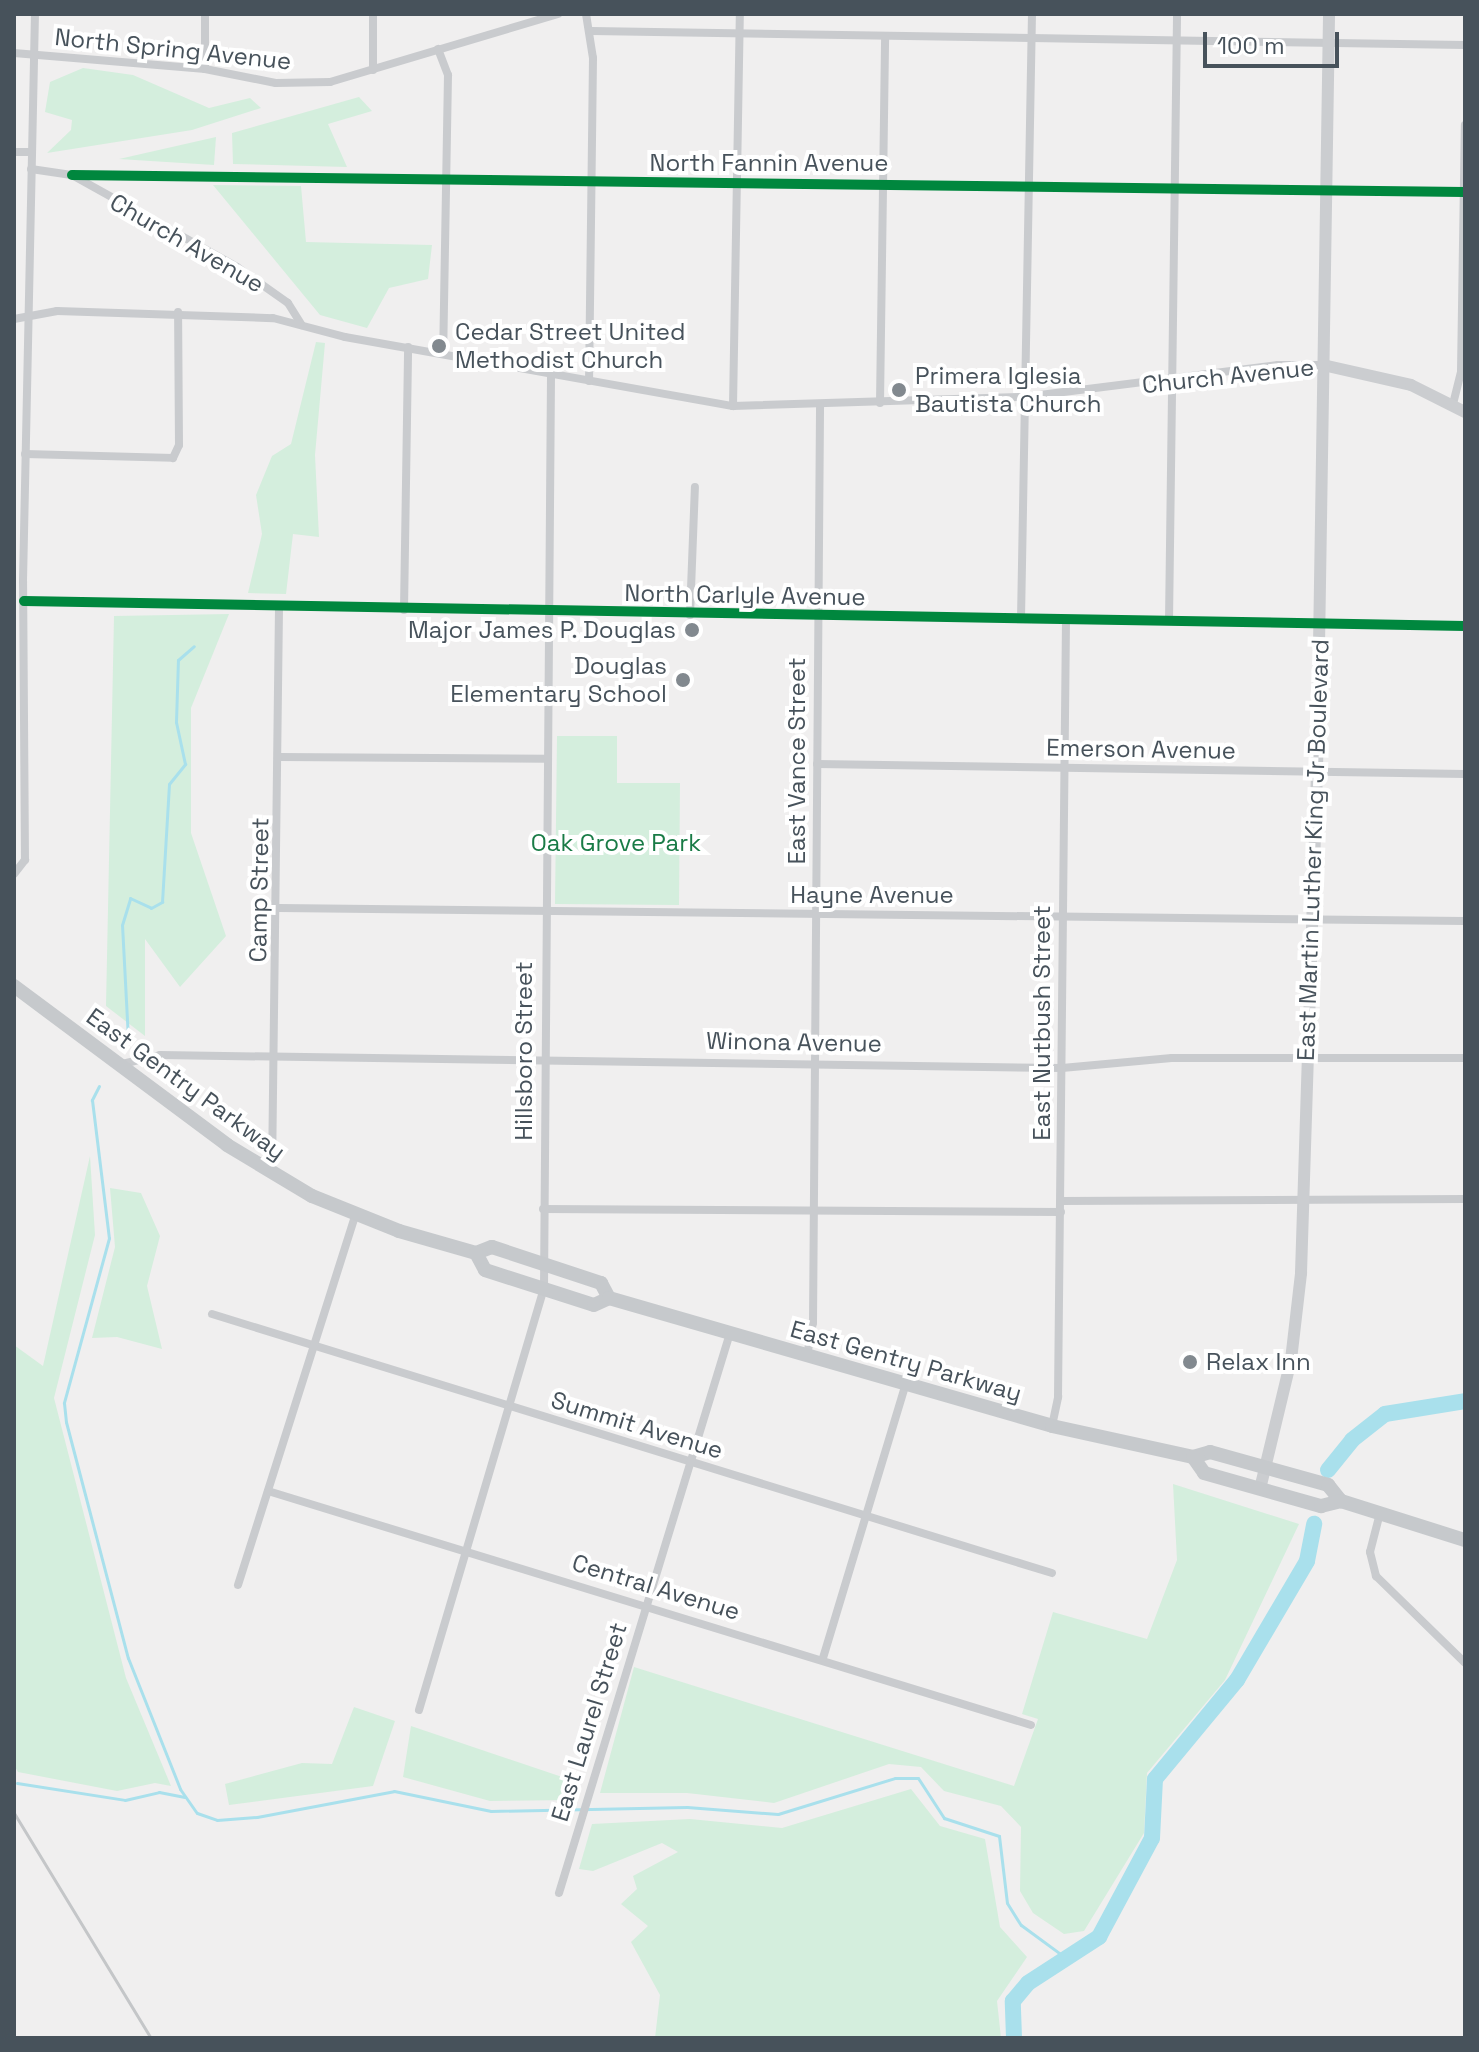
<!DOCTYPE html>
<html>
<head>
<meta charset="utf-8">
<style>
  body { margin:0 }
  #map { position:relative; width:1479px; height:2052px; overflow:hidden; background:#f0efef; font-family:"Space Grotesk",sans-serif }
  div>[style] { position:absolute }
  .green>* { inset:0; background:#d4eedd }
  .stream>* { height:3px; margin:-1.5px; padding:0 1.5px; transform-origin:1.5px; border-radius:1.5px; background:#a9e0ec }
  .river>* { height:16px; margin:-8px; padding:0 8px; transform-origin:8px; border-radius:8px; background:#a9e0ec }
  .street>* { height:8px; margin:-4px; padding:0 4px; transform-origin:4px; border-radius:4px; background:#c9cbce }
  .secondary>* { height:12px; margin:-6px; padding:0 6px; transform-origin:6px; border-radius:6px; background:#cbcdd0 }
  .primary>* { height:14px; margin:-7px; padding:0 7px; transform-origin:7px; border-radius:7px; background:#c6c9cc }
  .rail>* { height:3px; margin:-1.5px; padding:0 1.5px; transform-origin:1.5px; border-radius:1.5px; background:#c4c6c8 }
  .cycleway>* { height:10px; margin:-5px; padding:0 5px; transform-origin:5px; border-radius:5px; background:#00873e }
  .dots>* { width:22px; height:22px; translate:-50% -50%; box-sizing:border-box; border:4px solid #fff; border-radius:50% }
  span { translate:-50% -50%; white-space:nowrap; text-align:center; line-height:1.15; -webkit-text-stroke:8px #fff; paint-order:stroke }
  .street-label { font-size:24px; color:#47525b }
  .poi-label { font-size:24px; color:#47525b }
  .left { translate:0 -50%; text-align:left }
  .right { translate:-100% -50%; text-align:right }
  .park-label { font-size:24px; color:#197b46 }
  .frame { position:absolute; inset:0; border:16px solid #47525b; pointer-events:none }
  .scale { position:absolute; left:1203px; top:32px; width:136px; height:36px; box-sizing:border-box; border:4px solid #47525b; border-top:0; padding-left:10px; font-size:24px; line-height:28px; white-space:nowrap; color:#47525b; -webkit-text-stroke:6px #fff; paint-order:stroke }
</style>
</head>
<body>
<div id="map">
  <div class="green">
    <i style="clip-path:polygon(83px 68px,133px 75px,209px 108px,250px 98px,261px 108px,192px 130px,47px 153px,71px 130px,72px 120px,45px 112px,50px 82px)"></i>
    <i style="clip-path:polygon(359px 97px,372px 111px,328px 124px,347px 167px,233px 164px,232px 133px)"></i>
    <i style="clip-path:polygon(216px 137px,214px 165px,119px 159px)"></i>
    <i style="clip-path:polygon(213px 185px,301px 186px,306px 242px,432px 245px,428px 279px,389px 288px,367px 328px,320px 315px)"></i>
    <i style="clip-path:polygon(316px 342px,325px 343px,315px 455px,319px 537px,293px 534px,286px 594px,248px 593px,262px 534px,256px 495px,272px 456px,291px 444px)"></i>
    <i style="clip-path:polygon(229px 614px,191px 708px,191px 833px,226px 936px,180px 987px,145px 939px,145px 1036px,106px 1006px,114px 616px)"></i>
    <i style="clip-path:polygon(557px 736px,617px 736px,617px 783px,680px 783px,679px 905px,555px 904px)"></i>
    <i style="clip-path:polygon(90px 1156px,95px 1235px,54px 1398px,126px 1678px,171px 1786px,155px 1783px,117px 1791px,18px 1772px,14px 1765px,14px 1345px,43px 1366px)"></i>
    <i style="clip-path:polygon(110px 1188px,141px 1193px,160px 1236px,147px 1286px,162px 1349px,117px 1337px,92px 1338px,115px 1247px)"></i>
    <i style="clip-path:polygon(1173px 1484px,1299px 1524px,1225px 1680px,1147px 1773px,1144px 1833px,1084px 1931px,1064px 1934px,1033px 1913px,1020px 1891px,1021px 1827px,1001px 1806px,944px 1791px,921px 1767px,889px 1764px,774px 1803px,687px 1793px,600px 1793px,634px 1667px,1014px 1786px,1038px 1719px,1022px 1714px,1053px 1612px,1147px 1639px,1177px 1560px)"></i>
    <i style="clip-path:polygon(354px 1707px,395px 1721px,373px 1786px,229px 1805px,225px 1784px,302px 1763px,332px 1764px)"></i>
    <i style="clip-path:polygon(411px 1726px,580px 1783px,574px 1800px,490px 1801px,403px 1777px)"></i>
    <i style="clip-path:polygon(911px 1789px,940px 1826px,985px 1839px,1000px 1927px,1027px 1957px,997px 2001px,1001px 2038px,655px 2038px,660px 1995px,631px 1942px,648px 1926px,621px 1904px,637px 1889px,633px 1876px,678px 1852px,662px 1843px,593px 1871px,579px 1869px,592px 1824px,690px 1819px,782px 1828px)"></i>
  </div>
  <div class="stream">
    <i style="left:128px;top:1039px;width:114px;rotate:-93deg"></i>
    <i style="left:122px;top:925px;width:28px;rotate:-73deg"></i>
    <i style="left:130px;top:898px;width:23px;rotate:25deg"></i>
    <i style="left:151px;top:908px;width:13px;rotate:-29deg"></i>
    <i style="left:162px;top:902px;width:118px;rotate:-86.6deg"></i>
    <i style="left:169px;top:784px;width:26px;rotate:-51deg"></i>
    <i style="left:185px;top:764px;width:43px;rotate:-102.1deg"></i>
    <i style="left:176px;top:722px;width:62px;rotate:-88.2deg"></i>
    <i style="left:178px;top:660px;width:21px;rotate:-41deg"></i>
    <i style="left:99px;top:1086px;width:16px;rotate:117deg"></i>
    <i style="left:92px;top:1100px;width:139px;rotate:83deg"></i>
    <i style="left:109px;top:1238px;width:171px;rotate:105.3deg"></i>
    <i style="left:64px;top:1403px;width:19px;rotate:84deg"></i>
    <i style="left:66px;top:1422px;width:244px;rotate:75.3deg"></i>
    <i style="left:128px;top:1658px;width:141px;rotate:68.3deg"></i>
    <i style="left:180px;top:1789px;width:29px;rotate:55deg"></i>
    <i style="left:197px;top:1813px;width:21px;rotate:19deg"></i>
    <i style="left:217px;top:1820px;width:40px;rotate:-4.3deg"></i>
    <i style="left:257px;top:1817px;width:139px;rotate:-10.7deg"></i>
    <i style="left:394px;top:1791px;width:99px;rotate:11.7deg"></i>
    <i style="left:491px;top:1811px;width:196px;rotate:-1.2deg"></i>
    <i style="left:687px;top:1807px;width:91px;rotate:4.4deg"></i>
    <i style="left:778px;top:1814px;width:122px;rotate:-17.1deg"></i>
    <i style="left:895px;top:1778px;width:23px"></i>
    <i style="left:918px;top:1778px;width:48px;rotate:57deg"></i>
    <i style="left:944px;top:1818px;width:58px;rotate:18.1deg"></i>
    <i style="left:999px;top:1836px;width:67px;rotate:83.2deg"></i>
    <i style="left:1007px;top:1903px;width:26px;rotate:58deg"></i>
    <i style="left:1021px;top:1925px;width:56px;rotate:36.3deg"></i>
    <i style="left:17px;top:1783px;width:109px;rotate:8.9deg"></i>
    <i style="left:125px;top:1800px;width:35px;rotate:-13deg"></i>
    <i style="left:159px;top:1792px;width:26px;rotate:11deg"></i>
  </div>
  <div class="river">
    <i style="left:1328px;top:1470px;width:38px;rotate:-51deg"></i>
    <i style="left:1352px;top:1440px;width:42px;rotate:-38.2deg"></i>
    <i style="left:1385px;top:1414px;width:81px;rotate:-9.2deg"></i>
    <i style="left:1014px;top:2038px;width:37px;rotate:-92deg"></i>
    <i style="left:1013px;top:2001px;width:23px;rotate:-50deg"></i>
    <i style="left:1028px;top:1983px;width:85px;rotate:-32.9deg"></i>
    <i style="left:1099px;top:1937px;width:112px;rotate:-61.8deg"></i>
    <i style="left:1152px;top:1838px;width:59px;rotate:-87.1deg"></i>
    <i style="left:1155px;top:1779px;width:129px;rotate:-50.4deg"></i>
    <i style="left:1237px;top:1680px;width:138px;rotate:-59.5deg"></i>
    <i style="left:1307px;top:1561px;width:38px;rotate:-79deg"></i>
  </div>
  <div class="street">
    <i style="left:586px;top:14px;width:45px;rotate:81deg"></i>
    <i style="left:593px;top:58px;width:323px;rotate:90.7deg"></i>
    <i style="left:592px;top:31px;width:873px;rotate:0.92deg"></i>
    <i style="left:438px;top:49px;width:28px;rotate:69deg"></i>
    <i style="left:448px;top:75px;width:279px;rotate:91deg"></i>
    <i style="left:14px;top:53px;width:192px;rotate:4.8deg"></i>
    <i style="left:205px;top:69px;width:72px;rotate:11.2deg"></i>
    <i style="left:276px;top:83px;width:54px;rotate:-1.1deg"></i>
    <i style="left:330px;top:82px;width:238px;rotate:-16.6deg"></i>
    <i style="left:205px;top:69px;width:55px;rotate:-90deg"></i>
    <i style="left:373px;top:70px;width:56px;rotate:-90deg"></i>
    <i style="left:14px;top:152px;width:18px"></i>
    <i style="left:31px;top:169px;width:41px;rotate:8.3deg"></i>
    <i style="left:72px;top:175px;width:189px;rotate:29.1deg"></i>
    <i style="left:237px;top:267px;width:62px;rotate:35.2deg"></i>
    <i style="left:288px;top:303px;width:26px;rotate:58deg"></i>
    <i style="left:72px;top:175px;width:1393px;rotate:0.7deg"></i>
    <i style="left:14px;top:319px;width:44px;rotate:-10.5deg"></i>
    <i style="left:57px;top:311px;width:216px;rotate:1.9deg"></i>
    <i style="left:273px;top:318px;width:74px;rotate:14.8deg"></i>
    <i style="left:345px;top:337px;width:394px;rotate:10.1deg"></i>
    <i style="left:733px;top:406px;width:291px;rotate:-1.8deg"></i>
    <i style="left:1024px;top:397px;width:256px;rotate:-7.2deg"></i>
    <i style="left:1278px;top:365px;width:45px"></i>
    <i style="left:880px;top:403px;width:366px;rotate:-89.2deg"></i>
    <i style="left:1453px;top:404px;width:34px;rotate:-76deg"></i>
    <i style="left:1461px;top:371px;width:246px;rotate:-89.1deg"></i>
    <i style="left:733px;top:406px;width:392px;rotate:-89deg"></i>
    <i style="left:25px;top:454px;width:148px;rotate:1.5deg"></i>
    <i style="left:173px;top:458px;width:14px;rotate:-65deg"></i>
    <i style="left:179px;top:445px;width:133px;rotate:-90.4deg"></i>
    <i style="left:24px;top:601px;width:1441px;rotate:0.99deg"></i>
    <i style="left:404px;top:610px;width:263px;rotate:-89.1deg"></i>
    <i style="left:690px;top:615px;width:128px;rotate:-87.8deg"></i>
    <i style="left:1021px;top:619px;width:605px;rotate:-88.96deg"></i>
    <i style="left:1169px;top:621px;width:607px;rotate:-89.24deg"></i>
    <i style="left:280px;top:757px;width:267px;rotate:0.4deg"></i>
    <i style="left:817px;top:764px;width:648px;rotate:0.88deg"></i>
    <i style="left:14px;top:874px;width:18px;rotate:-52deg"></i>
    <i style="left:25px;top:860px;width:279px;rotate:-90.4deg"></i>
    <i style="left:23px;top:581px;width:567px;rotate:-88.79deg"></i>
    <i style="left:279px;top:908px;width:1186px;rotate:0.63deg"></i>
    <i style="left:122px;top:1064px;width:39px;rotate:-13deg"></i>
    <i style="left:160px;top:1055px;width:902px;rotate:0.83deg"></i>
    <i style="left:1062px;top:1068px;width:110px;rotate:-5.2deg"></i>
    <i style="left:1172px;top:1058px;width:293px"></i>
    <i style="left:272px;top:1173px;width:566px;rotate:-89.29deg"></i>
    <i style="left:1061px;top:1201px;width:404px;rotate:-0.3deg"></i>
    <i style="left:543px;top:1209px;width:518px;rotate:0.33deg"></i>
    <i style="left:212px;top:1314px;width:879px;rotate:17.14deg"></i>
    <i style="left:807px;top:1356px;width:34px;rotate:-80deg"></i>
    <i style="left:813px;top:1323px;width:917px;rotate:-89.56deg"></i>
    <i style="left:1052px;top:1426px;width:30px;rotate:-78deg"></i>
    <i style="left:1058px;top:1397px;width:778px;rotate:-89.41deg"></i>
    <i style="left:268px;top:1491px;width:798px;rotate:17.05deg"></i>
    <i style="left:1380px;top:1513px;width:40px;rotate:104.4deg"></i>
    <i style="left:1370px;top:1552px;width:25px;rotate:76deg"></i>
    <i style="left:1376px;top:1576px;width:124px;rotate:44.3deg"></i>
    <i style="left:238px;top:1585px;width:387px;rotate:-72.4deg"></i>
    <i style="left:823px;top:1658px;width:284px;rotate:-73.2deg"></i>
    <i style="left:419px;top:1710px;width:440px;rotate:-73.5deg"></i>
    <i style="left:544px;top:1288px;width:915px;rotate:-89.56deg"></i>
    <i style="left:559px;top:1893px;width:586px;rotate:-73.02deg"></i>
  </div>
  <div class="secondary">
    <i style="left:1323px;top:365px;width:90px;rotate:12.8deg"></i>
    <i style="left:1411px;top:385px;width:60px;rotate:26.6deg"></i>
    <i style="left:1260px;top:1489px;width:133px;rotate:-76.5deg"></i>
    <i style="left:1291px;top:1360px;width:88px;rotate:-83.4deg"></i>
    <i style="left:1301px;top:1273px;width:501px;rotate:-88.17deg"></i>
    <i style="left:1317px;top:772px;width:758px;rotate:-89.09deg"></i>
  </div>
  <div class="primary">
    <i style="left:14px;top:986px;width:266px;rotate:36.7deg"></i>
    <i style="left:227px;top:1145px;width:99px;rotate:31deg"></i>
    <i style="left:312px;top:1196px;width:94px;rotate:21.9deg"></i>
    <i style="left:399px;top:1231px;width:80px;rotate:15.9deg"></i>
    <i style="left:476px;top:1253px;width:17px;rotate:-21deg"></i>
    <i style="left:492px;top:1247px;width:115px;rotate:18.3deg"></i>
    <i style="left:601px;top:1283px;width:17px;rotate:62deg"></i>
    <i style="left:476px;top:1253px;width:19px;rotate:62deg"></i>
    <i style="left:485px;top:1270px;width:114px;rotate:17.8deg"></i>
    <i style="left:594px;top:1305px;width:17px;rotate:-25deg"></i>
    <i style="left:609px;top:1298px;width:461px;rotate:16.1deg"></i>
    <i style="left:1052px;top:1426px;width:144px;rotate:12.4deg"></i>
    <i style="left:1193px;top:1457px;width:18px;rotate:-16deg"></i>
    <i style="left:1210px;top:1452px;width:123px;rotate:15.6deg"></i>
    <i style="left:1328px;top:1485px;width:21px;rotate:51deg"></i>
    <i style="left:1193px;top:1457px;width:19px;rotate:55deg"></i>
    <i style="left:1204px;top:1473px;width:122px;rotate:15.8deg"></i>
    <i style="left:1321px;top:1506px;width:21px;rotate:-14deg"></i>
    <i style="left:1341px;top:1501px;width:130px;rotate:17.5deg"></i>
  </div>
  <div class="rail">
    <i style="left:14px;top:1813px;width:263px;rotate:58.7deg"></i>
  </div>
  <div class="cycleway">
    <i style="left:72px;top:175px;width:1393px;rotate:0.7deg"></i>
    <i style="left:24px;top:601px;width:1441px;rotate:0.99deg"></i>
  </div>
  <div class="dots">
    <i style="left:439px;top:346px;background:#82898f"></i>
    <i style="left:899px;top:390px;background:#82898f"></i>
    <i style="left:692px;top:630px;background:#82898f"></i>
    <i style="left:683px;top:680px;background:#82898f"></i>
    <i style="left:1190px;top:1362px;background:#82898f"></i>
  </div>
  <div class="street-label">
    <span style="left:173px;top:49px;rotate:6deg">North Spring Avenue</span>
    <span style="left:769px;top:163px">North Fannin Avenue</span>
    <span style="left:187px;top:243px;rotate:30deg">Church Avenue</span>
    <span style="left:1228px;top:376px;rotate:-6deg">Church Avenue</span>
    <span style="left:745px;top:595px;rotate:1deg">North Carlyle Avenue</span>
    <span style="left:1141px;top:749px;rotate:1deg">Emerson Avenue</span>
    <span style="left:797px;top:761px;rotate:-90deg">East Vance Street</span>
    <span style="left:1313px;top:850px;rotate:-88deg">East Martin Luther King Jr Boulevard</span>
    <span style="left:259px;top:890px;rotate:-89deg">Camp Street</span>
    <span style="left:872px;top:895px">Hayne Avenue</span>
    <span style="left:1042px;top:1023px;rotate:-90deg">East Nutbush Street</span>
    <span style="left:794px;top:1042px;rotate:1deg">Winona Avenue</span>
    <span style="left:524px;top:1051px;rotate:-90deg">Hillsboro Street</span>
    <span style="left:186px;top:1084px;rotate:36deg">East Gentry Parkway</span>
    <span style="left:906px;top:1361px;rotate:16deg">East Gentry Parkway</span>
    <span style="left:637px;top:1425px;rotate:17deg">Summit Avenue</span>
    <span style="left:656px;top:1587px;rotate:17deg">Central Avenue</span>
    <span style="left:589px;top:1722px;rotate:-73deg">East Laurel Street</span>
  </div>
  <div class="poi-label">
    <span class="left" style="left:455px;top:346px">Cedar Street United<br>Methodist Church</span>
    <span class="left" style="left:915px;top:390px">Primera Iglesia<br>Bautista Church</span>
    <span class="right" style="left:676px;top:630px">Major James P. Douglas</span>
    <span class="right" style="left:667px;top:680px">Douglas<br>Elementary School</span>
    <span class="left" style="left:1206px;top:1362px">Relax Inn</span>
  </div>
  <div class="park-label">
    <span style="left:616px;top:843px">Oak Grove Park</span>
  </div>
  <div class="frame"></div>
  <div class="scale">100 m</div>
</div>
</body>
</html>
